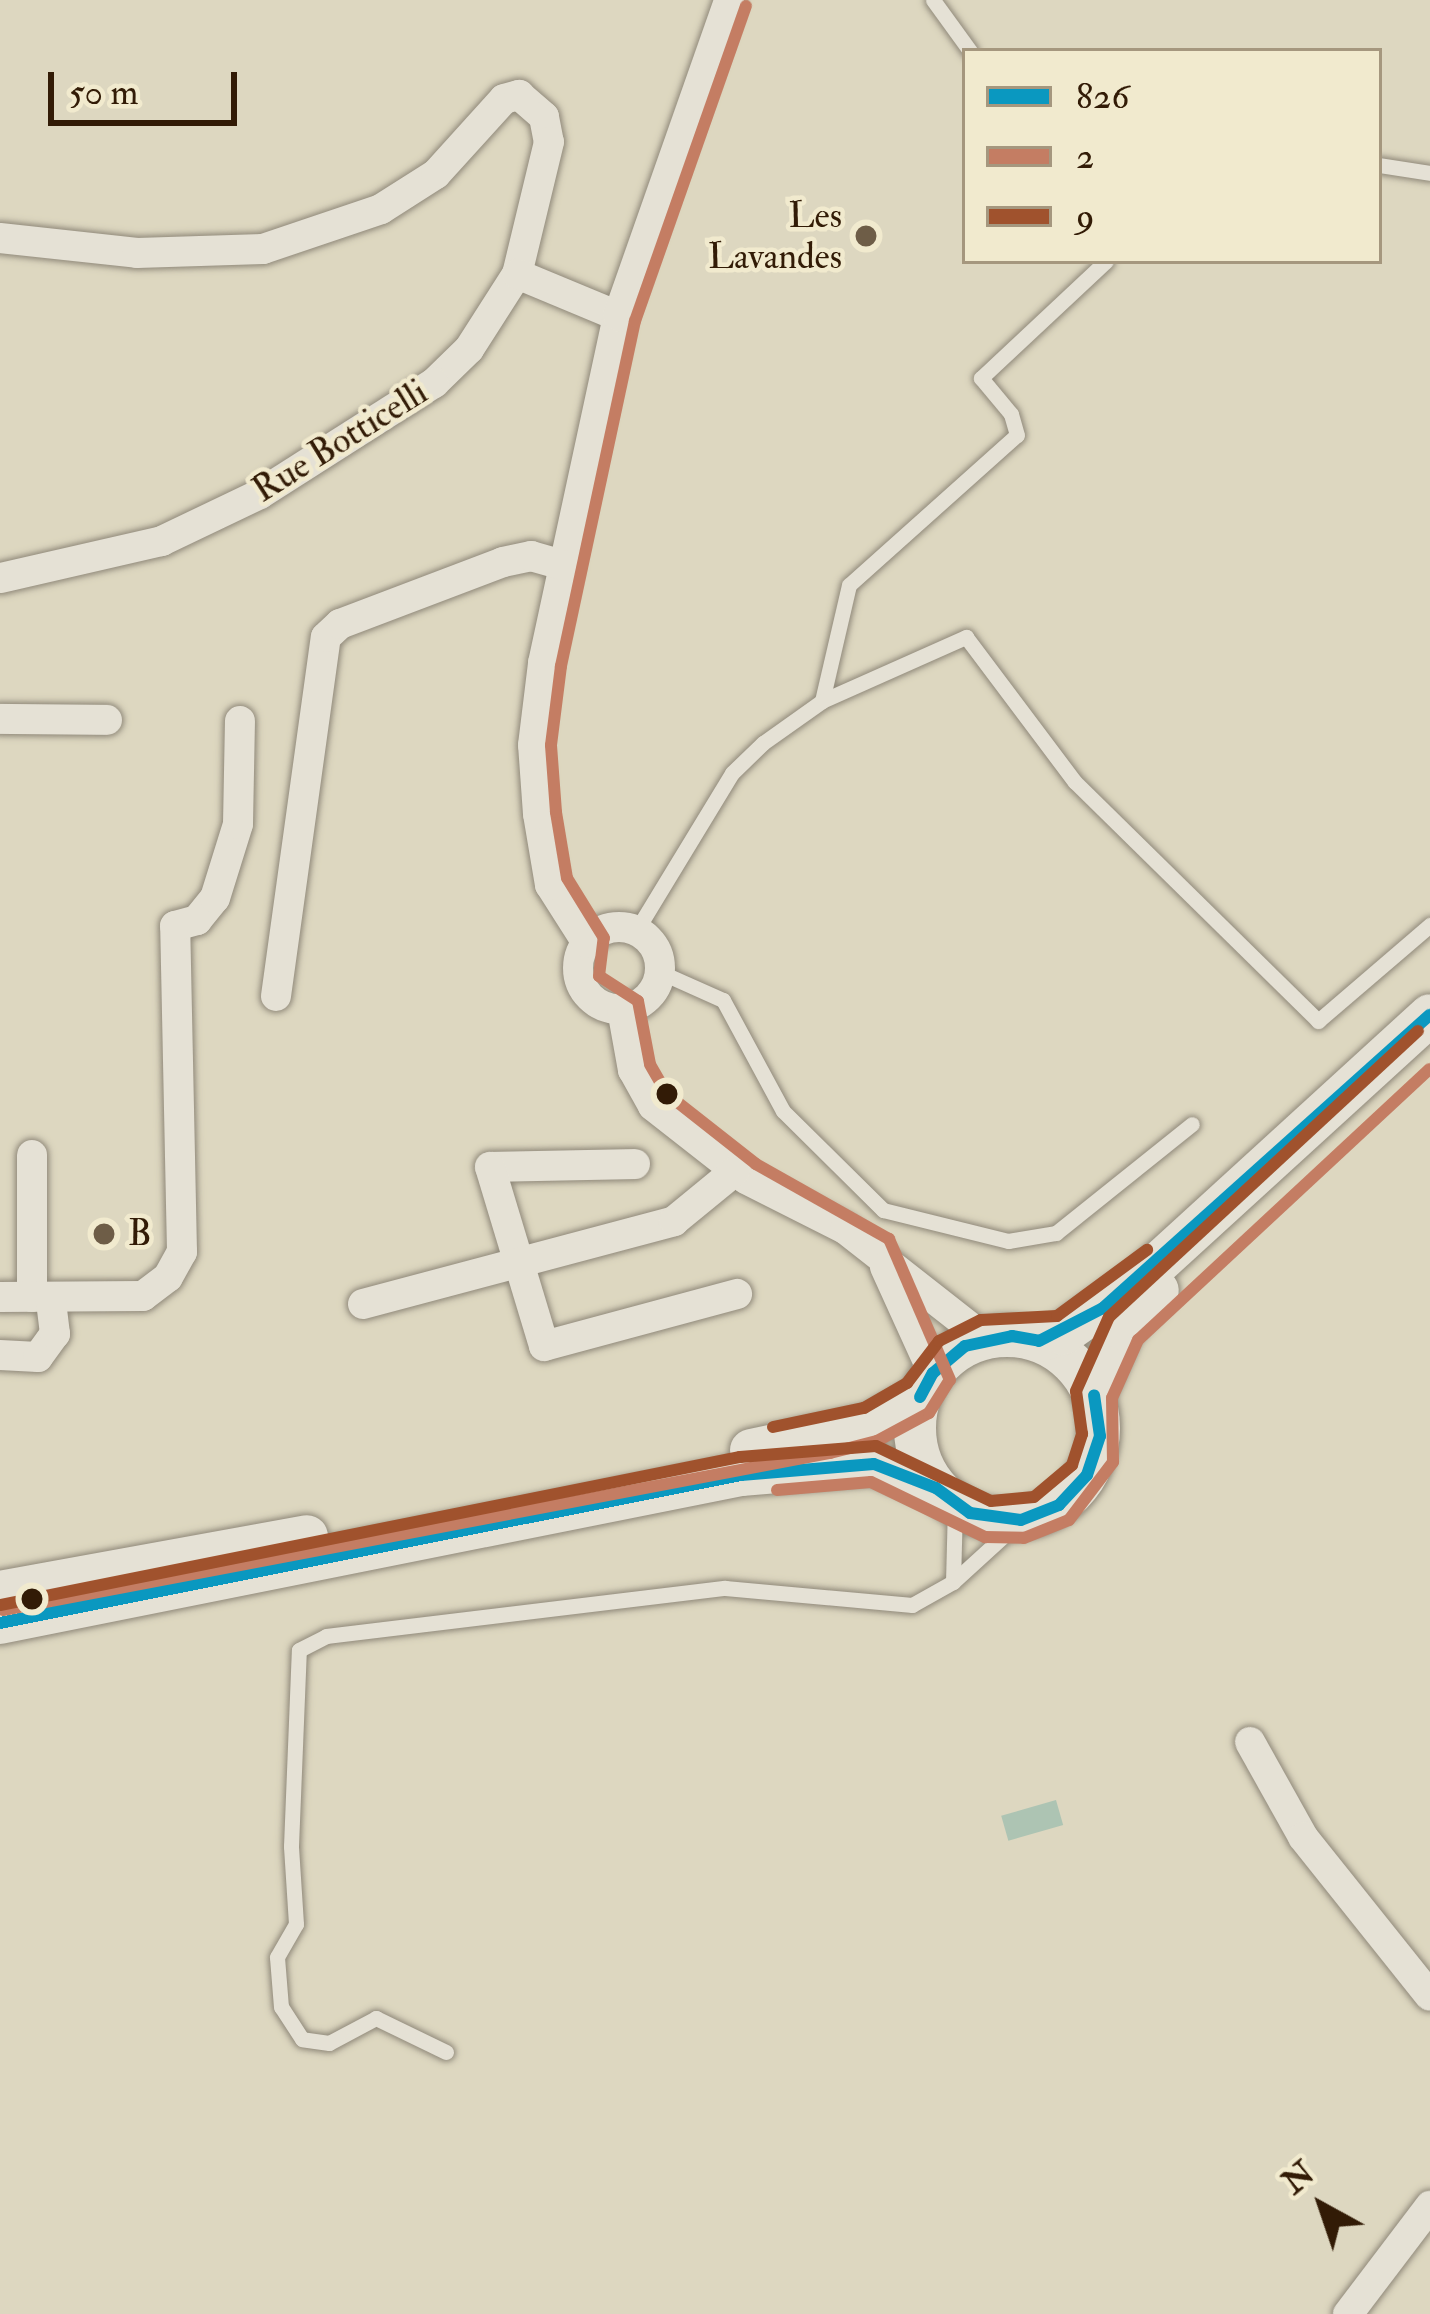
<!DOCTYPE html>
<html>
<head>
<meta charset="utf-8">
<style>
  body { margin:0 }
  #map { position:relative; width:1430px; height:2314px; overflow:hidden; background:#ddd7c0; font-family:"IM FELL Double Pica",serif }
  div>[style] { position:absolute }
  .water>* { inset:0; background:#adc4b3; transform-origin:0 0 }
  .roads { filter:drop-shadow(0 0 3px #90897a) drop-shadow(0 0 3px #90897a) }
  .lane>* { height:15px; margin:-7.5px; padding:0 7.5px; transform-origin:7.5px; border-radius:7.5px; background:#e5e1d5 }
  .street>* { height:30px; margin:-15px; padding:0 15px; transform-origin:15px; border-radius:15px; background:#e5e1d5 }
  .street>.ring { margin:-15px; padding:0; box-sizing:content-box; background:none; border:30px solid #e5e1d5; border-radius:50% }
  .secondary>* { height:42px; margin:-21px; padding:0 21px; transform-origin:21px; border-radius:21px; background:#e5e1d5 }
  .secondary>.ring { margin:-21px; padding:0; box-sizing:content-box; background:none; border:42px solid #e5e1d5; border-radius:50% }
  .bus-1>* { height:12px; margin:-6px; padding:0 6px; transform-origin:6px; border-radius:6px; background:#0a98c0 }
  .bus-2>* { height:12px; margin:-6px; padding:0 6px; transform-origin:6px; border-radius:6px; background:#c47d63 }
  .bus-3>* { height:12px; margin:-6px; padding:0 6px; transform-origin:6px; border-radius:6px; background:#a0522d }
  .dots>* { width:33px; height:33px; translate:-50% -50%; box-sizing:border-box; border:6px solid #f1eace; border-radius:50% }
  span { translate:-50% -50%; white-space:nowrap; text-align:center; line-height:1.15; -webkit-text-stroke:9px #f1eace; paint-order:stroke }
  .poi-label { font-size:36px; color:#321b06 }
  .right { translate:-100% -50%; text-align:right }
  .left { translate:0 -50%; text-align:left }
  .street-label { font-size:36px; color:#321b06 }
  .legend { position:absolute; left:962px; top:48px; width:420px; height:216px; box-sizing:border-box; background:#f1eace; border:3px solid #a5977e; margin:0; padding:15px 21px; list-style:none; font-size:36px; color:#321b06 }
  .legend li { display:flex; align-items:center; gap:24px; height:60px }
  .legend b { width:60px; border:3px solid #a5977e }
  .north { position:absolute; left:1262px; top:2146px; width:120px; height:120px; -webkit-text-stroke:9px #f1eace; paint-order:stroke; rotate:320deg; font-size:33px; font-weight:700; line-height:48px; text-align:center; color:#321b06 }
  .north::after { content:''; display:block; margin:auto; width:42px; height:54px; background:#321b06; clip-path:polygon(50% 0,100% 100%,50% 72%,0 100%) }
  .scale { position:absolute; left:48px; top:72px; width:189px; height:54px; box-sizing:border-box; border:6px solid #321b06; border-top:0; padding-left:15px; font-size:36px; line-height:42px; white-space:nowrap; color:#321b06; -webkit-text-stroke:9px #f1eace; paint-order:stroke }
</style>
</head>
<body>
<div id="map">
  <div class="water">
    <i style="left:1056px;top:1800px;width:26px;height:57px;rotate:74deg"></i>
  </div>
  <div class="roads">
    <div class="lane">
      <i style="left:933px;top:0;width:63px;rotate:54deg"></i>
      <i style="left:1379px;top:165px;width:52px;rotate:8.9deg"></i>
      <i style="left:822px;top:701px;width:119px;rotate:-76.9deg"></i>
      <i style="left:849px;top:585px;width:225px;rotate:-41.8deg"></i>
      <i style="left:1017px;top:435px;width:22px;rotate:-106deg"></i>
      <i style="left:1011px;top:414px;width:47px;rotate:-129.8deg"></i>
      <i style="left:981px;top:378px;width:171px;rotate:-43.1deg"></i>
      <i style="left:636px;top:931px;width:185px;rotate:-58.7deg"></i>
      <i style="left:732px;top:773px;width:43px;rotate:-44.1deg"></i>
      <i style="left:763px;top:743px;width:72px;rotate:-35.4deg"></i>
      <i style="left:822px;top:701px;width:158px;rotate:-24deg"></i>
      <i style="left:966px;top:637px;width:181px;rotate:53.1deg"></i>
      <i style="left:1075px;top:782px;width:341px;rotate:44.5deg"></i>
      <i style="left:1318px;top:1021px;width:148px;rotate:-40.6deg"></i>
      <i style="left:660px;top:972px;width:69px;rotate:24deg"></i>
      <i style="left:723px;top:1000px;width:126px;rotate:61.6deg"></i>
      <i style="left:783px;top:1111px;width:141px;rotate:44.7deg"></i>
      <i style="left:883px;top:1210px;width:129px;rotate:13.9deg"></i>
      <i style="left:1008px;top:1241px;width:49px;rotate:-9.5deg"></i>
      <i style="left:1056px;top:1233px;width:174px;rotate:-38.7deg"></i>
      <i style="left:953px;top:1582px;width:77px;rotate:-88.5deg"></i>
      <i style="left:446px;top:2052px;width:78px;rotate:-154.1deg"></i>
      <i style="left:376px;top:2018px;width:53px;rotate:152deg"></i>
      <i style="left:329px;top:2043px;width:27px;rotate:-172deg"></i>
      <i style="left:302px;top:2039px;width:38px;rotate:-123deg"></i>
      <i style="left:281px;top:2007px;width:50px;rotate:-94.6deg"></i>
      <i style="left:277px;top:1957px;width:38px;rotate:-60deg"></i>
      <i style="left:296px;top:1924px;width:78px;rotate:-93.7deg"></i>
      <i style="left:291px;top:1846px;width:196px;rotate:-87.7deg"></i>
      <i style="left:299px;top:1650px;width:30px;rotate:-27deg"></i>
      <i style="left:326px;top:1636px;width:402px;rotate:-6.9deg"></i>
      <i style="left:725px;top:1588px;width:188px;rotate:5.2deg"></i>
      <i style="left:912px;top:1605px;width:47px;rotate:-29.3deg"></i>
      <i style="left:953px;top:1582px;width:92px;rotate:-42.4deg"></i>
    </div>
    <div class="street">
      <i style="left:0;top:238px;width:138px;rotate:6.2deg"></i>
      <i style="left:137px;top:253px;width:126px;rotate:-1.8deg"></i>
      <i style="left:263px;top:249px;width:125px;rotate:-18.7deg"></i>
      <i style="left:381px;top:209px;width:65px;rotate:-32.5deg"></i>
      <i style="left:436px;top:174px;width:101px;rotate:-47.8deg"></i>
      <i style="left:504px;top:99px;width:16px;rotate:-15deg"></i>
      <i style="left:519px;top:95px;width:33px;rotate:41deg"></i>
      <i style="left:544px;top:117px;width:25px;rotate:79deg"></i>
      <i style="left:549px;top:142px;width:136px;rotate:103.6deg"></i>
      <i style="left:517px;top:274px;width:89px;rotate:122.6deg"></i>
      <i style="left:469px;top:349px;width:49px;rotate:135.8deg"></i>
      <i style="left:434px;top:383px;width:206px;rotate:147.5deg"></i>
      <i style="left:260px;top:494px;width:109px;rotate:154.4deg"></i>
      <i style="left:162px;top:541px;width:166px;rotate:167.1deg"></i>
      <i style="left:517px;top:274px;width:109px;rotate:22.6deg"></i>
      <i style="left:0;top:719px;width:107px;rotate:0.5deg"></i>
      <i class="ring" style="left:578px;top:927px;width:52px;height:52px"></i>
      <i style="left:587px;top:943px;width:69px;rotate:-122.5deg"></i>
      <i style="left:550px;top:885px;width:72px;rotate:-99.6deg"></i>
      <i style="left:538px;top:814px;width:69px;rotate:-94.1deg"></i>
      <i style="left:533px;top:745px;width:83px;rotate:-83deg"></i>
      <i style="left:543px;top:663px;width:355px;rotate:-77.8deg"></i>
      <i style="left:618px;top:316px;width:335px;rotate:-70.6deg"></i>
      <i style="left:276px;top:996px;width:362px;rotate:-82.1deg"></i>
      <i style="left:326px;top:637px;width:19px;rotate:-43deg"></i>
      <i style="left:340px;top:624px;width:174px;rotate:-20.8deg"></i>
      <i style="left:503px;top:562px;width:29px;rotate:-12deg"></i>
      <i style="left:531px;top:556px;width:36px;rotate:16deg"></i>
      <i style="left:622px;top:1009px;width:62px;rotate:79.8deg"></i>
      <i style="left:633px;top:1070px;width:41px;rotate:60.9deg"></i>
      <i style="left:653px;top:1106px;width:118px;rotate:38.1deg"></i>
      <i style="left:746px;top:1179px;width:111px;rotate:26.8deg"></i>
      <i style="left:845px;top:1229px;width:177px;rotate:38.1deg"></i>
      <i style="left:32px;top:1155px;width:142px;rotate:90deg"></i>
      <i style="left:635px;top:1164px;width:145px;rotate:178.8deg"></i>
      <i style="left:490px;top:1167px;width:187px;rotate:73.2deg"></i>
      <i style="left:544px;top:1346px;width:200px;rotate:-15.1deg"></i>
      <i style="left:885px;top:1267px;width:116px;rotate:65.6deg"></i>
      <i style="left:0;top:1297px;width:143px;rotate:-0.4deg"></i>
      <i style="left:143px;top:1296px;width:31px;rotate:-37deg"></i>
      <i style="left:168px;top:1277px;width:29px;rotate:-61deg"></i>
      <i style="left:182px;top:1252px;width:326px;rotate:-91.2deg"></i>
      <i style="left:175px;top:926px;width:23px;rotate:-15deg"></i>
      <i style="left:197px;top:920px;width:28px;rotate:-51deg"></i>
      <i style="left:215px;top:898px;width:77px;rotate:-72.7deg"></i>
      <i style="left:238px;top:824px;width:103px;rotate:-88.9deg"></i>
      <i style="left:363px;top:1304px;width:322px;rotate:-14.9deg"></i>
      <i style="left:674px;top:1221px;width:79px;rotate:-39.3deg"></i>
      <i style="left:0;top:1355px;width:38px;rotate:3deg"></i>
      <i style="left:38px;top:1357px;width:29px;rotate:-54deg"></i>
      <i style="left:55px;top:1334px;width:35px;rotate:-97deg"></i>
      <i style="left:1250px;top:1742px;width:109px;rotate:60.8deg"></i>
      <i style="left:1303px;top:1837px;width:203px;rotate:51.4deg"></i>
      <i style="left:1348px;top:2314px;width:136px;rotate:-52.8deg"></i>
    </div>
    <div class="secondary">
      <i class="ring" style="left:915px;top:1336px;width:142px;height:142px"></i>
      <i style="left:1039px;top:1341px;width:25px;rotate:-16deg"></i>
      <i style="left:1063px;top:1334px;width:95px;rotate:-35.2deg"></i>
      <i style="left:1141px;top:1279px;width:391px;rotate:-42.4deg"></i>
      <i style="left:1094px;top:1395px;width:72px;rotate:-66.3deg"></i>
      <i style="left:1123px;top:1329px;width:52px;rotate:-48.1deg"></i>
      <i style="left:751px;top:1450px;width:122px;rotate:-11.9deg"></i>
      <i style="left:870px;top:1425px;width:57px;rotate:-29.2deg"></i>
      <i style="left:0;top:1592px;width:312px;rotate:-10.3deg"></i>
      <i style="left:0;top:1623px;width:756px;rotate:-11.3deg"></i>
      <i style="left:741px;top:1475px;width:133px;rotate:-4.7deg"></i>
      <i style="left:874px;top:1464px;width:66px;rotate:21.2deg"></i>
    </div>
  </div>
  <div class="bus-1">
    <i style="left:920px;top:1397px;width:27px;rotate:-62deg"></i>
    <i style="left:933px;top:1373px;width:42px;rotate:-40.2deg"></i>
    <i style="left:965px;top:1346px;width:48px;rotate:-12deg"></i>
    <i style="left:1012px;top:1336px;width:27px;rotate:10deg"></i>
    <i style="left:1039px;top:1341px;width:72px;rotate:-27.3deg"></i>
    <i style="left:1103px;top:1308px;width:439px;rotate:-41.9deg"></i>
    <i style="left:0;top:1623px;width:756px;rotate:-11.3deg"></i>
    <i style="left:741px;top:1475px;width:133px;rotate:-4.7deg"></i>
    <i style="left:874px;top:1464px;width:66px;rotate:21.2deg"></i>
    <i style="left:936px;top:1488px;width:42px;rotate:36.3deg"></i>
    <i style="left:970px;top:1513px;width:51px;rotate:7.8deg"></i>
    <i style="left:1021px;top:1520px;width:41px;rotate:-21.5deg"></i>
    <i style="left:1059px;top:1505px;width:41px;rotate:-47deg"></i>
    <i style="left:1087px;top:1475px;width:41px;rotate:-71.6deg"></i>
    <i style="left:1100px;top:1436px;width:41px;rotate:-98.3deg"></i>
  </div>
  <div class="bus-2">
    <i style="left:777px;top:1490px;width:94px;rotate:-4.9deg"></i>
    <i style="left:871px;top:1482px;width:127px;rotate:25.8deg"></i>
    <i style="left:985px;top:1537px;width:39px;rotate:1deg"></i>
    <i style="left:1024px;top:1538px;width:48px;rotate:-21.8deg"></i>
    <i style="left:1069px;top:1520px;width:73px;rotate:-52.8deg"></i>
    <i style="left:1113px;top:1462px;width:64px;rotate:-90.9deg"></i>
    <i style="left:1112px;top:1398px;width:64px;rotate:-65.9deg"></i>
    <i style="left:1138px;top:1340px;width:398px;rotate:-42.9deg"></i>
    <i style="left:3px;top:1610px;width:842px;rotate:-10.75deg"></i>
    <i style="left:830px;top:1453px;width:49px;rotate:-14.3deg"></i>
    <i style="left:877px;top:1441px;width:59px;rotate:-28.3deg"></i>
    <i style="left:929px;top:1413px;width:39px;rotate:-58deg"></i>
    <i style="left:950px;top:1380px;width:154px;rotate:-113.4deg"></i>
    <i style="left:889px;top:1239px;width:153px;rotate:-150.6deg"></i>
    <i style="left:756px;top:1164px;width:113px;rotate:-141.8deg"></i>
    <i style="left:667px;top:1094px;width:34px;rotate:-120deg"></i>
    <i style="left:650px;top:1064px;width:64px;rotate:-100.8deg"></i>
    <i style="left:638px;top:1001px;width:46px;rotate:-147.3deg"></i>
    <i style="left:599px;top:976px;width:38px;rotate:-83deg"></i>
    <i style="left:604px;top:938px;width:70px;rotate:-121.7deg"></i>
    <i style="left:567px;top:878px;width:67px;rotate:-99.5deg"></i>
    <i style="left:556px;top:812px;width:67px;rotate:-94.3deg"></i>
    <i style="left:551px;top:745px;width:80px;rotate:-82.8deg"></i>
    <i style="left:561px;top:666px;width:353px;rotate:-77.9deg"></i>
    <i style="left:635px;top:321px;width:334px;rotate:-70.6deg"></i>
  </div>
  <div class="bus-3">
    <i style="left:773px;top:1427px;width:93px;rotate:-11.8deg"></i>
    <i style="left:864px;top:1408px;width:50px;rotate:-30.2deg"></i>
    <i style="left:907px;top:1383px;width:53px;rotate:-52.7deg"></i>
    <i style="left:939px;top:1341px;width:47px;rotate:-26.6deg"></i>
    <i style="left:981px;top:1320px;width:76px;rotate:-3deg"></i>
    <i style="left:1057px;top:1316px;width:112px;rotate:-36.3deg"></i>
    <i style="left:0;top:1605px;width:755px;rotate:-11.31deg"></i>
    <i style="left:740px;top:1457px;width:136px;rotate:-4.6deg"></i>
    <i style="left:876px;top:1446px;width:127px;rotate:25.6deg"></i>
    <i style="left:991px;top:1501px;width:43px;rotate:-5.3deg"></i>
    <i style="left:1034px;top:1497px;width:50px;rotate:-40.1deg"></i>
    <i style="left:1072px;top:1465px;width:33px;rotate:-72deg"></i>
    <i style="left:1082px;top:1434px;width:43px;rotate:-97.9deg"></i>
    <i style="left:1076px;top:1391px;width:81px;rotate:-66deg"></i>
    <i style="left:1109px;top:1317px;width:421px;rotate:-42.8deg"></i>
  </div>
  <div class="dots">
    <i style="left:866px;top:236px;background:#6e5d47"></i>
    <i style="left:667px;top:1094px;background:#321b06"></i>
    <i style="left:104px;top:1234px;background:#6e5d47"></i>
    <i style="left:32px;top:1599px;background:#321b06"></i>
  </div>
  <div class="poi-label">
    <span class="right" style="left:842px;top:236px">Les<br>Lavandes</span>
    <span class="left" style="left:128px;top:1234px">B</span>
  </div>
  <div class="street-label">
    <span style="left:340px;top:441px;rotate:-32deg">Rue Botticelli</span>
  </div>
  <ul class="legend">
  <li><b style="height:15px;background:#0a98c0"></b>826</li>
  <li><b style="height:15px;background:#c47d63"></b>2</li>
  <li><b style="height:15px;background:#a0522d"></b>9</li>
  </ul>
  <div class="north">N</div>
  <div class="scale">50 m</div>
</div>
</body>
</html>
